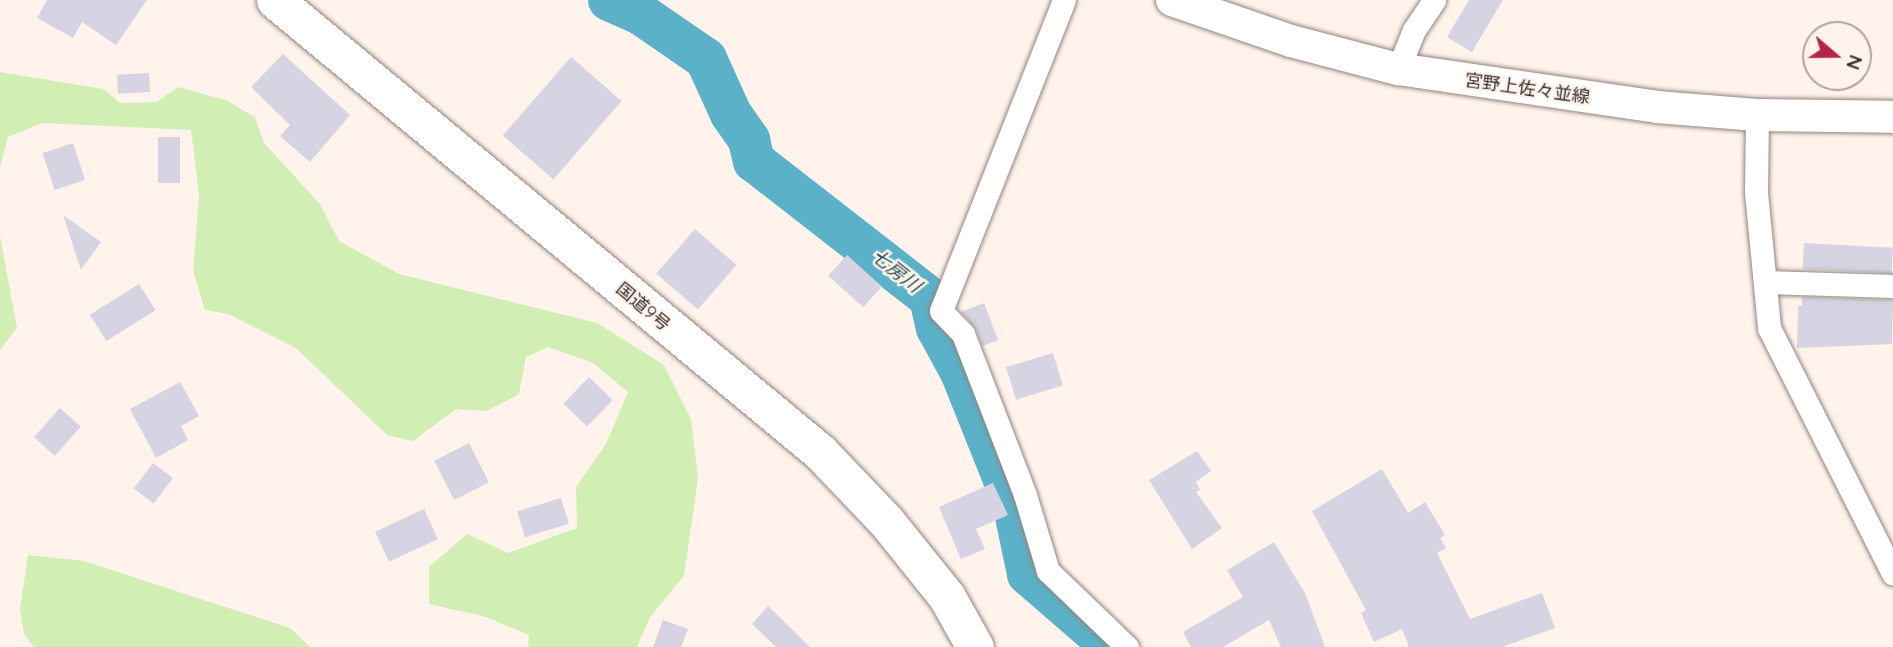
<!DOCTYPE html>
<html>
<head>
<meta charset="utf-8">
<style>
  body { margin:0 }
  #map { position:relative; width:1893px; height:647px; overflow:hidden; background:#fff3ec; font-family:Quicksand,"Noto Sans JP",sans-serif }
  div>[style] { position:absolute }
  .green>* { inset:0; background:#d1eeb4 }
  .river>* { height:42px; margin:-21px; padding:0 21px; transform-origin:21px; border-radius:21px; background:#5bb1c7 }
  .building>* { inset:0; background:#d6d3e2; transform-origin:0 0 }
  .roads { filter:drop-shadow(0 0 2px #92847c) drop-shadow(0 0 2px #92847c) }
  .minor>* { height:23px; margin:-11.5px; padding:0 11.5px; transform-origin:11.5px; border-radius:11.5px; background:#fff }
  .secondary>* { height:32px; margin:-16px; padding:0 16px; transform-origin:16px; border-radius:16px; background:#fff }
  .trunk>* { height:37px; margin:-18.5px; padding:0 18.5px; transform-origin:18.5px; border-radius:18.5px; background:#fff }
  span { translate:-50% -50%; white-space:nowrap; text-align:center; line-height:1.15; -webkit-text-stroke:5px #fff3ec; paint-order:stroke }
  .street-label { font-size:18px; color:#342e2b }
  .water-label { font-size:19px; color:#244b56; font-style:italic }
  .north { position:absolute; left:1802px; top:21px; width:70px; height:70px; box-sizing:border-box; background:#fff3ec; border:2px solid #aea49f; border-radius:50%; rotate:110deg; font-size:19px; font-weight:700; line-height:28px; text-align:center; color:#342e2b }
  .north::after { content:''; display:block; margin:auto; width:24px; height:32px; background:#b52447; clip-path:polygon(50% 0,100% 100%,50% 72%,0 100%) }
</style>
</head>
<body>
<div id="map">
  <div class="green">
    <i style="clip-path:polygon(0 72px,104px 89px,120px 103px,157px 102px,178px 87px,226px 100px,255px 117px,264px 143px,320px 204px,339px 241px,399px 274px,597px 323px,664px 365px,691px 419px,698px 479px,684px 576px,650px 617px,637px 647px,528px 647px,529px 635px,486px 617px,429px 604px,429px 567px,467px 534px,508px 553px,577px 528px,576px 487px,606px 444px,628px 392px,593px 363px,548px 347px,526px 357px,519px 394px,487px 411px,456px 409px,413px 441px,387px 435px,296px 348px,228px 314px,205px 310px,193px 271px,199px 195px,191px 130px,42px 123px,8px 137px,0 168px)"></i>
    <i style="clip-path:polygon(0 236px,17px 328px,0 350px)"></i>
    <i style="clip-path:polygon(28px 555px,84px 561px,290px 628px,310px 647px,34px 647px,24px 634px,20px 610px)"></i>
  </div>
  <div class="river">
    <i style="left:609px;top:0;width:36px;rotate:24deg"></i>
    <i style="left:642px;top:15px;width:78px;rotate:34.5deg"></i>
    <i style="left:706px;top:59px;width:60px;rotate:65.6deg"></i>
    <i style="left:731px;top:114px;width:32px;rotate:55deg"></i>
    <i style="left:749px;top:140px;width:22px;rotate:77deg"></i>
    <i style="left:754px;top:161px;width:223px;rotate:37.9deg"></i>
    <i style="left:930px;top:298px;width:31px;rotate:77deg"></i>
    <i style="left:937px;top:328px;width:50px;rotate:61.4deg"></i>
    <i style="left:961px;top:372px;width:140px;rotate:68.2deg"></i>
    <i style="left:1013px;top:502px;width:74px;rotate:78.2deg"></i>
    <i style="left:1028px;top:574px;width:111px;rotate:41deg"></i>
  </div>
  <div class="building">
    <i style="clip-path:polygon(47px 0,147px 0,116px 45px,82px 22px,73px 38px,37px 18px)"></i>
    <i style="clip-path:polygon(1469px 0,1503px 0,1472px 52px,1447px 37px)"></i>
    <i style="clip-path:polygon(283px 54px,350px 115px,310px 162px,280px 136px,290px 125px,251px 87px)"></i>
    <i style="left:571px;top:57px;width:67px;height:104px;rotate:41deg"></i>
    <i style="left:149px;top:73px;width:19px;height:32px;rotate:87deg"></i>
    <i style="left:158px;top:137px;width:22px;height:46px"></i>
    <i style="left:73px;top:143px;width:39px;height:32px;rotate:72deg"></i>
    <i style="clip-path:polygon(63px 215px,101px 242px,81px 270px)"></i>
    <i style="left:695px;top:229px;width:55px;height:59px;rotate:41deg"></i>
    <i style="left:1804px;top:243px;width:89px;height:26px;rotate:3deg"></i>
    <i style="left:847px;top:255px;width:47px;height:28px;rotate:42deg"></i>
    <i style="left:139px;top:284px;width:31px;height:58px;rotate:58deg"></i>
    <i style="clip-path:polygon(1802px 297px,1893px 300px,1892px 344px,1797px 348px,1798px 306px,1802px 306px)"></i>
    <i style="clip-path:polygon(984px 303px,998px 340px,983px 346px,976px 329px,961px 312px)"></i>
    <i style="left:1053px;top:353px;width:34px;height:49px;rotate:73deg"></i>
    <i style="left:589px;top:377px;width:33px;height:37px;rotate:44deg"></i>
    <i style="clip-path:polygon(180px 382px,199px 416px,181px 426px,188px 440px,156px 458px,130px 409px)"></i>
    <i style="left:60px;top:408px;width:28px;height:39px;rotate:42deg"></i>
    <i style="left:469px;top:443px;width:44px;height:39px;rotate:63deg"></i>
    <i style="clip-path:polygon(1197px 451px,1211px 471px,1196px 482px,1200px 490px,1196px 492px,1222px 528px,1192px 549px,1149px 480px)"></i>
    <i style="left:153px;top:463px;width:25px;height:32px;rotate:37deg"></i>
    <i style="clip-path:polygon(1382px 469px,1408px 513px,1425px 502px,1445px 535px,1440px 538px,1446px 548px,1437px 553px,1470px 619px,1542px 593px,1555px 628px,1502px 647px,1409px 647px,1402px 629px,1374px 642px,1361px 613px,1366px 610px,1312px 511px)"></i>
    <i style="clip-path:polygon(993px 483px,1008px 515px,976px 529px,985px 549px,961px 559px,939px 507px)"></i>
    <i style="left:561px;top:498px;width:27px;height:46px;rotate:73deg"></i>
    <i style="left:424px;top:509px;width:33px;height:54px;rotate:65deg"></i>
    <i style="clip-path:polygon(1274px 542px,1305px 593px,1325px 647px,1281px 647px,1269px 620px,1223px 647px,1191px 647px,1183px 632px,1243px 597px,1227px 570px)"></i>
    <i style="clip-path:polygon(768px 606px,810px 647px,776px 647px,752px 624px)"></i>
    <i style="clip-path:polygon(663px 620px,688px 629px,681px 647px,653px 647px)"></i>
  </div>
  <div class="roads">
    <div class="minor">
      <i style="left:1064px;top:0;width:334px;rotate:111.6deg"></i>
      <i style="left:941px;top:311px;width:32px;rotate:46deg"></i>
      <i style="left:963px;top:334px;width:173px;rotate:68.9deg"></i>
      <i style="left:1025px;top:495px;width:79px;rotate:73.2deg"></i>
      <i style="left:1048px;top:571px;width:110px;rotate:43.9deg"></i>
      <i style="left:1398px;top:69px;width:42px;rotate:-67.7deg"></i>
      <i style="left:1414px;top:30px;width:36px;rotate:-56deg"></i>
      <i style="left:1757px;top:115px;width:77px;rotate:90.7deg"></i>
      <i style="left:1756px;top:192px;width:137px;rotate:84.5deg"></i>
      <i style="left:1769px;top:328px;width:275px;rotate:63.2deg"></i>
      <i style="left:1766px;top:282px;width:127px;rotate:1.8deg"></i>
    </div>
    <div class="secondary">
      <i style="left:1172px;top:0;width:126px;rotate:19deg"></i>
      <i style="left:1291px;top:41px;width:111px;rotate:14.7deg"></i>
      <i style="left:1398px;top:69px;width:262px;rotate:8.3deg"></i>
      <i style="left:1657px;top:107px;width:100px;rotate:4.6deg"></i>
      <i style="left:1757px;top:115px;width:136px;rotate:0.8deg"></i>
    </div>
    <div class="trunk">
      <i style="left:275px;top:0;width:708px;rotate:39.67deg"></i>
      <i style="left:820px;top:452px;width:95px;rotate:46.3deg"></i>
      <i style="left:886px;top:521px;width:97px;rotate:51.2deg"></i>
      <i style="left:947px;top:597px;width:57px;rotate:60.8deg"></i>
    </div>
  </div>
  <div class="street-label">
    <span style="left:1527px;top:89px;rotate:8deg">宮野上佐々並線</span>
    <span style="left:643px;top:307px;rotate:40deg">国道9号</span>
  </div>
  <div class="water-label">
    <span style="left:896px;top:271px;rotate:38deg">七房川</span>
  </div>
  <div class="north">N</div>
</div>
</body>
</html>
